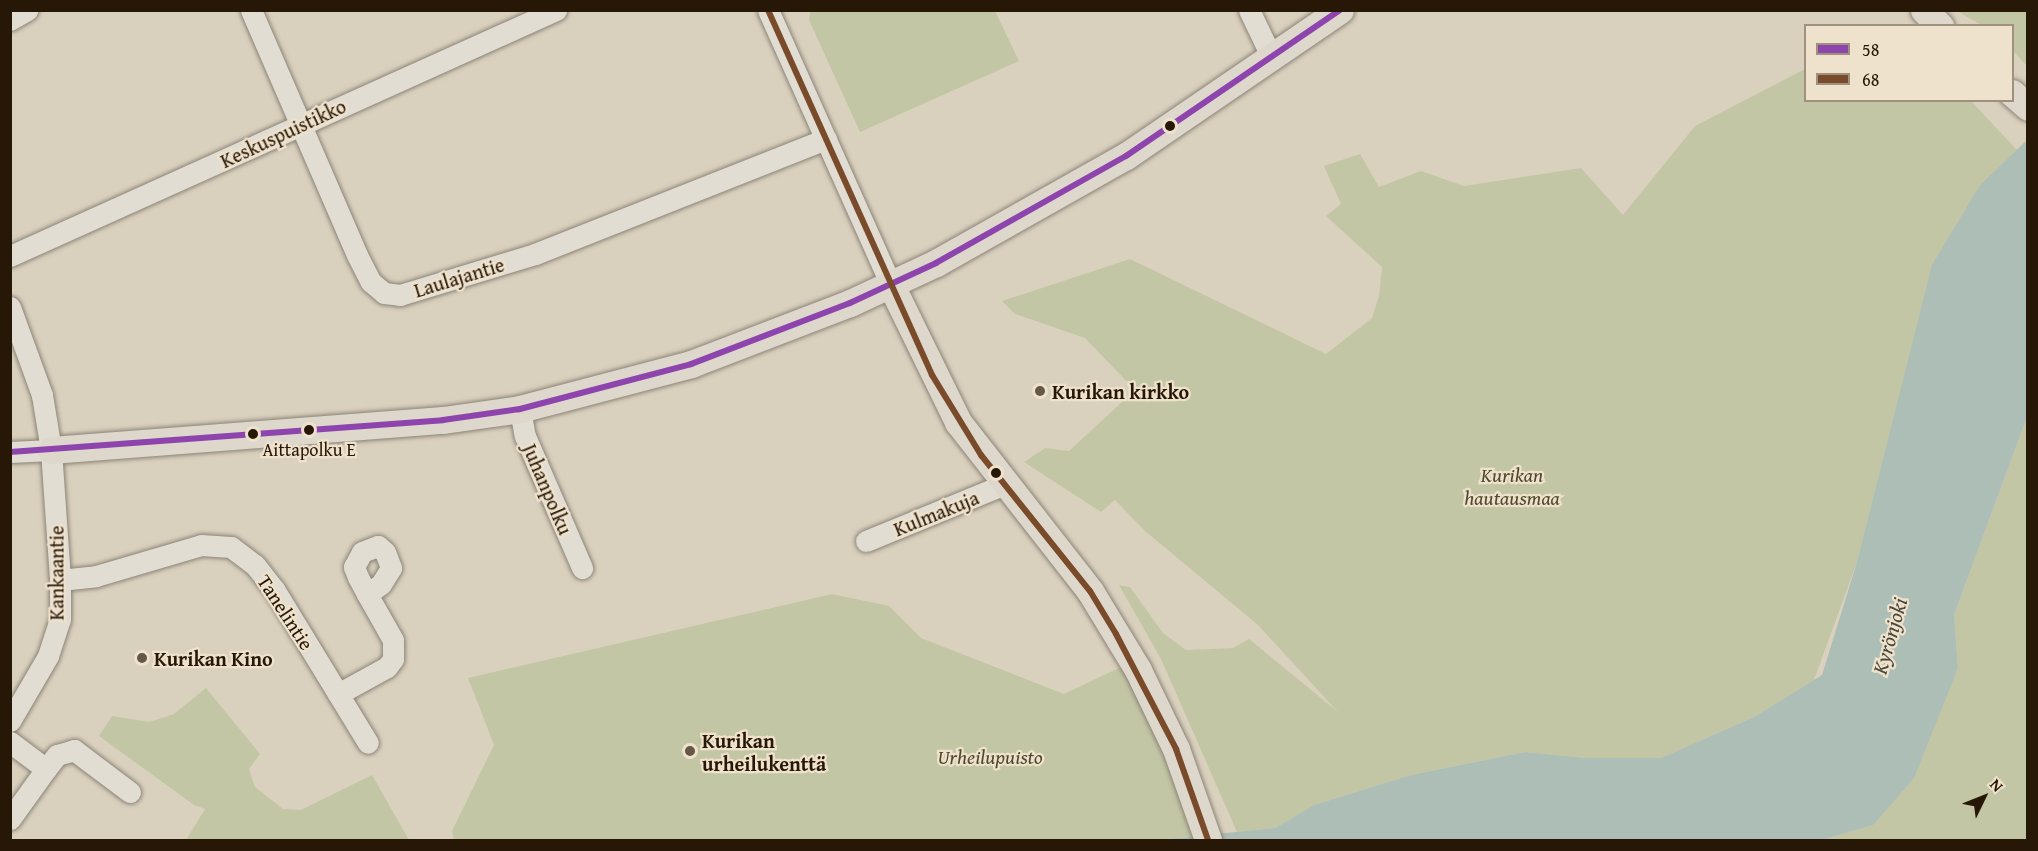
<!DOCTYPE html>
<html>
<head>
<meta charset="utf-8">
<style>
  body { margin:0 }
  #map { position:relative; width:2038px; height:851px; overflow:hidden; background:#dad0be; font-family:"Gentium Book Plus",serif }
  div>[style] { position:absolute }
  .green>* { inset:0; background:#c3c6a5 }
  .water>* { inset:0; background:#acbeb6 }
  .roads { filter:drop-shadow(0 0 2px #8b8477) drop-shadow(0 0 2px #8b8477) }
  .minor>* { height:21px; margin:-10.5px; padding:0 10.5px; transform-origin:10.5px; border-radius:10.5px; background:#e2ddd3 }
  .major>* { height:27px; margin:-13.5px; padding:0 13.5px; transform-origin:13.5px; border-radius:13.5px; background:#ddd7cc }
  .bus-1>* { height:6px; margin:-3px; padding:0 3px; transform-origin:3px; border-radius:3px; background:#8e44ad }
  .bus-2>* { height:6px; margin:-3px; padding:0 3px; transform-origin:3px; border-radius:3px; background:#7a4b2a }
  .dots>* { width:16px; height:16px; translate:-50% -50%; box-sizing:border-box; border:3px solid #efe2cc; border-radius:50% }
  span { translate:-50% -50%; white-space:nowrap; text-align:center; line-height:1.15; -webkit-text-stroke:4.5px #efe2cc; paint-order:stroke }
  .bus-label { font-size:18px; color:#271706 }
  .street-label { font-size:20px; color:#271706 }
  .poi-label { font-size:20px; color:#271706; font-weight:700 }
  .left { translate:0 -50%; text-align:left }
  .park-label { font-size:20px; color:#50492f; font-style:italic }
  .water-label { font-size:21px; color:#49473a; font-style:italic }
  .frame { position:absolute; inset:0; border:12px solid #271706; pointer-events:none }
  .legend { position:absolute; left:1804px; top:24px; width:210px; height:78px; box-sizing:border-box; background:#efe2cc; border:2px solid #9f917d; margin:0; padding:8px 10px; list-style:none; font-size:18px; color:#271706 }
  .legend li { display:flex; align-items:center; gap:12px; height:30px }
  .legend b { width:30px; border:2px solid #9f917d }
  .north { position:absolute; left:1954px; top:767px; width:60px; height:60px; -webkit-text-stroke:4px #efe2cc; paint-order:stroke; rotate:47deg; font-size:16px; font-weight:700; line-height:24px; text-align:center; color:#271706 }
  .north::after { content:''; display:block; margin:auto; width:21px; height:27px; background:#271706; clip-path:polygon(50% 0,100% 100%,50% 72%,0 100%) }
</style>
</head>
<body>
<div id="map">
  <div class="green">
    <i style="clip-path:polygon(811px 10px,995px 11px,1019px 61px,860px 132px,809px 20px)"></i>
    <i style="clip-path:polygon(1957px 11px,2027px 11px,2027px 66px,2013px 51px,2012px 26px,1981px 25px)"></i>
    <i style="clip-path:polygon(1805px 69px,1806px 100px,1971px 101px,2017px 150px,1980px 185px,1857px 562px,1814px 680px,1754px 717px,1661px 758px,1587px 758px,1525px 752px,1411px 775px,1314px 805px,1275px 828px,1237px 832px,1161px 659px,1119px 585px,1130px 587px,1163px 633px,1186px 650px,1233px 648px,1249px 639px,1338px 712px,1258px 625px,1145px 531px,1115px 500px,1101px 512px,1024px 462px,1045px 448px,1069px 451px,1135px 390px,1085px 338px,1015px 314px,1002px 301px,1130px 259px,1326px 354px,1372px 318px,1379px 296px,1382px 267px,1326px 216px,1341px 204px,1324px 166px,1360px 154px,1379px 187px,1421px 171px,1464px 186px,1581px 168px,1623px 215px,1695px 126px)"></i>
    <i style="clip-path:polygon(2027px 417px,2027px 840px,1822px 840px,1873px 825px,1958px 668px,1954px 615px)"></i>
    <i style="clip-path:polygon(832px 594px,889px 606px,921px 638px,1064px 694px,1123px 666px,1174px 774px,1192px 836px,1159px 840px,454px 840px,452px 831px,494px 745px,468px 678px)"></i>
    <i style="clip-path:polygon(206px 688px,260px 754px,249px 769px,255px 787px,283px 809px,301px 810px,372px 775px,409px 840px,186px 840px,205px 809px,194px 805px,99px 736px,112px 716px,149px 722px,174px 714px)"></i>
  </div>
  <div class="water">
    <i style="clip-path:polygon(2027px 140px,2027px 417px,1954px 615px,1958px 668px,1914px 778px,1873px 825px,1822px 840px,1158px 840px,1275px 828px,1314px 805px,1411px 775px,1525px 752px,1587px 758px,1661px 758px,1754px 717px,1822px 675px,1857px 562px,1932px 265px,1980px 185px)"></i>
  </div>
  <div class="roads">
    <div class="minor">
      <i style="left:251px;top:10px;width:267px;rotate:66.6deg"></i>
      <i style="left:357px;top:255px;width:30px;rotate:63deg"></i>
      <i style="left:371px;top:282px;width:17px;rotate:40deg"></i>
      <i style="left:384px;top:293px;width:16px;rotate:7deg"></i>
      <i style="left:400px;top:295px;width:141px;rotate:-16.9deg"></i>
      <i style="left:535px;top:254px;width:313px;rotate:-21.6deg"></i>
      <i style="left:768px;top:10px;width:301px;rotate:65.9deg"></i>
      <i style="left:1249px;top:10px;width:51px;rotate:64.4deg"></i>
      <i style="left:10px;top:20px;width:20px;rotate:-30deg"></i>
      <i style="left:10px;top:256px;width:599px;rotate:-24.25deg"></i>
      <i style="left:10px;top:307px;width:94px;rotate:70deg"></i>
      <i style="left:42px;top:395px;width:56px;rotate:80.7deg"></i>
      <i style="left:51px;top:450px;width:130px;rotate:86deg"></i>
      <i style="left:60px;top:580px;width:39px;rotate:90deg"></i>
      <i style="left:60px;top:619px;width:39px;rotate:108deg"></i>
      <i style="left:48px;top:656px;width:75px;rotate:120.3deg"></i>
      <i style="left:520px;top:409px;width:27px;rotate:80deg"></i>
      <i style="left:525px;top:436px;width:144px;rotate:66.6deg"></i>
      <i style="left:10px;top:452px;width:41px;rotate:-2.8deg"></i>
      <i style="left:866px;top:541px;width:150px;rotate:-22.3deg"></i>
      <i style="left:60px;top:580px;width:36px;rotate:-6deg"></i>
      <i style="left:96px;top:576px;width:109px;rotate:-16.4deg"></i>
      <i style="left:201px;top:545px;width:30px;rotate:4deg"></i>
      <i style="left:231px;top:547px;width:30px;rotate:37deg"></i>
      <i style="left:255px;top:565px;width:31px;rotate:52deg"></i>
      <i style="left:274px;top:589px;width:180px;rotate:58.6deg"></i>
      <i style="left:338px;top:694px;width:56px;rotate:-28.9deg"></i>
      <i style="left:387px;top:667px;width:10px;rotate:-53deg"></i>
      <i style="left:393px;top:659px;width:19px;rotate:-90deg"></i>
      <i style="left:393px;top:640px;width:53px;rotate:-119.5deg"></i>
      <i style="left:367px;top:594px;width:19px;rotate:-118deg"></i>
      <i style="left:358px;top:577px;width:11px;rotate:-112deg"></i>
      <i style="left:354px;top:567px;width:17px;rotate:-62deg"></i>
      <i style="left:362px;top:552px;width:17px;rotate:-21deg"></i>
      <i style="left:378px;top:546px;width:9px;rotate:41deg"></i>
      <i style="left:385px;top:552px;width:17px;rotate:69deg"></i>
      <i style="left:391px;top:568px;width:19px;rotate:122deg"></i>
      <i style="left:381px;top:584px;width:17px;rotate:144deg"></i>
      <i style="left:10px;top:742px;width:45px;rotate:36.9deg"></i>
      <i style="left:46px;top:769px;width:18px;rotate:-52deg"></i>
      <i style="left:57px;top:755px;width:18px;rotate:-16deg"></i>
      <i style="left:74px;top:750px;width:70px;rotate:36.9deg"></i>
      <i style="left:10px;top:819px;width:62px;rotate:-54.2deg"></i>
    </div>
    <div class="major">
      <i style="left:1924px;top:10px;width:23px;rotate:45deg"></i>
      <i style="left:2012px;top:93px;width:21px;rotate:41deg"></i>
      <i style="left:891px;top:285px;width:153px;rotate:63.9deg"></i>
      <i style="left:958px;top:422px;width:214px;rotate:52deg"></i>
      <i style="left:1090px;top:591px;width:92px;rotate:58.7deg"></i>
      <i style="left:1138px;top:670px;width:88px;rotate:64.3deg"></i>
      <i style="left:1176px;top:749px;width:96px;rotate:70.6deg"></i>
      <i style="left:51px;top:450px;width:393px;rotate:-4.4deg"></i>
      <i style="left:443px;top:420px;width:78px;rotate:-8.1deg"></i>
      <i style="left:520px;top:409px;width:177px;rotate:-14.7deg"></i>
      <i style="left:691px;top:364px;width:170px;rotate:-21deg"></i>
      <i style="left:850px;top:303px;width:95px;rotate:-24.9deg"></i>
      <i style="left:936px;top:263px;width:218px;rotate:-29.4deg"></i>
      <i style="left:1126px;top:156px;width:259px;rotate:-34.3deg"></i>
    </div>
  </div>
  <div class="bus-1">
    <i style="left:10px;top:452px;width:434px;rotate:-4.2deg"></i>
    <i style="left:443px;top:420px;width:78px;rotate:-8.1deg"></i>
    <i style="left:520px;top:409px;width:177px;rotate:-14.7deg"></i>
    <i style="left:691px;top:364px;width:170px;rotate:-21deg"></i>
    <i style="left:850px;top:303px;width:95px;rotate:-24.9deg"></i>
    <i style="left:936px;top:263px;width:218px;rotate:-29.4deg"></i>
    <i style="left:1126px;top:156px;width:259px;rotate:-34.3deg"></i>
  </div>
  <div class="bus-2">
    <i style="left:768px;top:10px;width:400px;rotate:65.8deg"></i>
    <i style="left:932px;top:375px;width:94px;rotate:58.5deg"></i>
    <i style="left:981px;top:455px;width:174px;rotate:51.3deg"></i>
    <i style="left:1090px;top:591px;width:50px;rotate:58.8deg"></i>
    <i style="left:1116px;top:634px;width:130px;rotate:62.4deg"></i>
    <i style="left:1176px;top:749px;width:96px;rotate:70.6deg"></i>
  </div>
  <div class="dots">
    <i style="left:1170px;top:126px;background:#271706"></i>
    <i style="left:1040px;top:391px;background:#665846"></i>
    <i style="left:309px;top:430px;background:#271706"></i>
    <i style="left:253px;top:434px;background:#271706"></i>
    <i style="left:996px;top:473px;background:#271706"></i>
    <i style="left:142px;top:658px;background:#665846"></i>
    <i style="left:690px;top:751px;background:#665846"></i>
  </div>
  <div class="bus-label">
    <span style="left:309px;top:450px">Aittapolku E</span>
  </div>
  <div class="street-label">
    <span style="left:283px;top:133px;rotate:-25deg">Keskuspuistikko</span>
    <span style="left:459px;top:277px;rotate:-17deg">Laulajantie</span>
    <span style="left:548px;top:489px;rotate:67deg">Juhanpolku</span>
    <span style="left:936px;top:513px;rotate:-22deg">Kulmakuja</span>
    <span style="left:56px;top:573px;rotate:-90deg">Kankaantie</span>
    <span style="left:286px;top:612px;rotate:57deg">Tanelintie</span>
  </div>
  <div class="poi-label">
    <span class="left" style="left:1052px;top:391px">Kurikan kirkko</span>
    <span class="left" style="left:154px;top:658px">Kurikan Kino</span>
    <span class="left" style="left:702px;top:752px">Kurikan<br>urheilukenttä</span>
  </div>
  <div class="park-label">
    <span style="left:1512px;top:486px">Kurikan<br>hautausmaa</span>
    <span style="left:990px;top:756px">Urheilupuisto</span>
  </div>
  <div class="water-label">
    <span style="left:1890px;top:636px;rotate:-74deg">Kyrönjoki</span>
  </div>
  <div class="frame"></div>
  <ul class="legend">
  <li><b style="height:8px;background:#8e44ad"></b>58</li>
  <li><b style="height:8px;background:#7a4b2a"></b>68</li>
  </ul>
  <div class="north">N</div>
</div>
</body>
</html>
